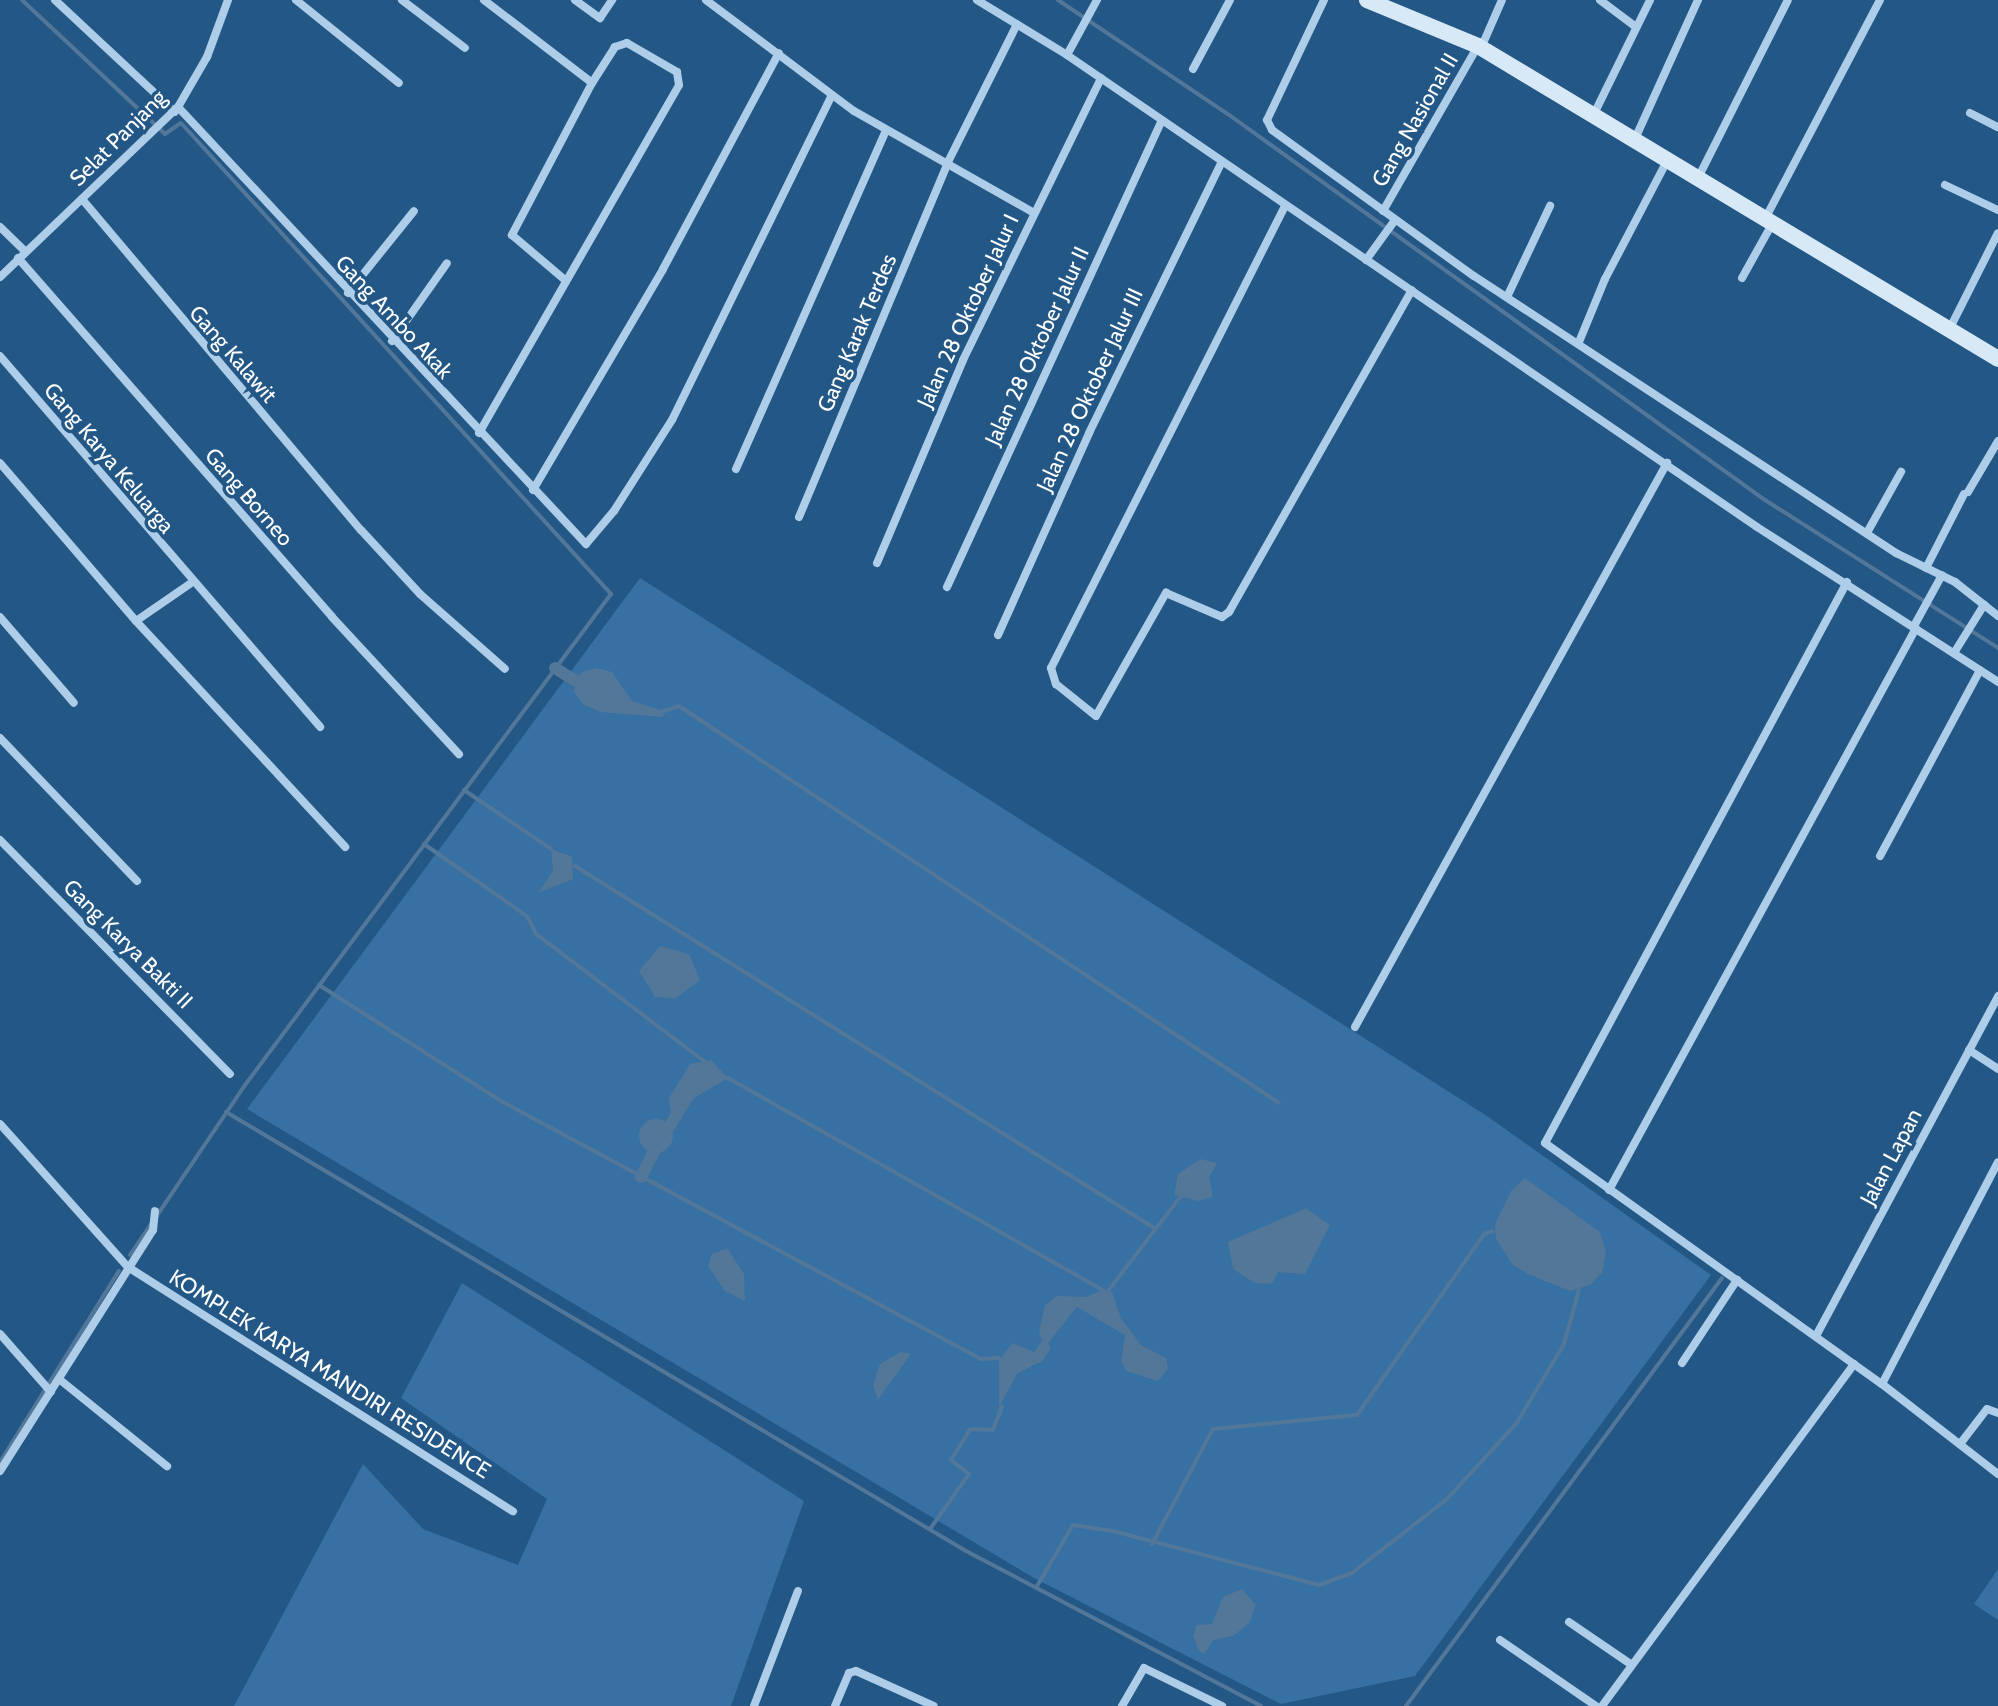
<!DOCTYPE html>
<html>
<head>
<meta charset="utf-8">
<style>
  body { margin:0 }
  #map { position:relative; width:1998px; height:1706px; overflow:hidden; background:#235786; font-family:Cabin,sans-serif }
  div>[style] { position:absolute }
  .green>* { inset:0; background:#3770a3 }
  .water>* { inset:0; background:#527799 }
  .round { border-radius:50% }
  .stream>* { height:4px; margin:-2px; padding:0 2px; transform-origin:2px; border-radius:2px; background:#527799 }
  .canal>* { height:12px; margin:-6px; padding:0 6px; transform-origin:6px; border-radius:6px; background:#527799 }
  .street>* { height:8px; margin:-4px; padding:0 4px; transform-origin:4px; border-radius:4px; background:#adcde9 }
  .secondary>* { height:16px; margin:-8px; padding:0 8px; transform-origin:8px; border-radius:8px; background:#d7e8f7 }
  span { translate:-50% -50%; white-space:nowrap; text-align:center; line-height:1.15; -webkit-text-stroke:7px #235786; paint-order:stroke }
  .street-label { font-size:22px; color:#fff }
</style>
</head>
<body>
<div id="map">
  <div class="green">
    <i style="clip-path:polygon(640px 578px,1487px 1116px,1711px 1275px,1415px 1676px,1281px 1704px,1034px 1578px,247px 1109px)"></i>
    <i style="clip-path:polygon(462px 1283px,804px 1501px,731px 1706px,234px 1706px,363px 1464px,423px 1529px,518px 1565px,547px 1499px,401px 1398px)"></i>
    <i style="clip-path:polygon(1998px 1569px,1998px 1620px,1974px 1604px)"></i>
  </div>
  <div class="water">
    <i style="clip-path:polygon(597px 668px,612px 672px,632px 701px,664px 711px,663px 717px,600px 712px,583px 704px,574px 692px,576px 681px,582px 672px)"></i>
    <i style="clip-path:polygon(551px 849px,572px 857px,573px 879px,538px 893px,553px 871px)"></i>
    <i style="clip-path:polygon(660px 946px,689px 954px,700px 980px,675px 999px,655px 997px,639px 971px)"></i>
    <i style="clip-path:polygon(711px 1060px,728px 1078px,694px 1098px,684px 1114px,671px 1112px,669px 1098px,690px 1064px)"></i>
    <i class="round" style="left:639px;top:1119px;width:34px;height:34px"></i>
    <i style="clip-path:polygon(1200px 1159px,1217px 1163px,1209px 1177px,1213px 1197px,1198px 1201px,1174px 1195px,1178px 1174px)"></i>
    <i style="clip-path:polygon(1525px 1178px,1600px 1232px,1606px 1253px,1602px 1273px,1590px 1285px,1570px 1291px,1528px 1274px,1513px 1265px,1496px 1239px,1495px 1224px,1511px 1191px)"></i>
    <i style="clip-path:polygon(1306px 1208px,1330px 1225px,1305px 1274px,1278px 1272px,1272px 1284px,1255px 1283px,1233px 1269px,1228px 1242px)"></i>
    <i style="clip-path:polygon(727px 1248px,744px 1274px,745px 1301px,725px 1291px,708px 1266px,712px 1254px)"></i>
    <i style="clip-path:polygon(1103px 1290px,1112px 1292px,1121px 1318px,1141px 1345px,1166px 1358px,1168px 1369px,1158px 1381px,1126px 1371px,1121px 1361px,1125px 1335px,1077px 1307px,1044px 1348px,1039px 1331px,1045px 1305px,1057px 1296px,1086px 1297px)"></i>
    <i style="clip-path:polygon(1013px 1343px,1032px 1351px,1039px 1362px,1017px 1374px,999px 1407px,999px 1360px)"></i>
    <i style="clip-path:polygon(900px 1352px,911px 1354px,878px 1400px,873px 1385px,880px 1364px)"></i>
    <i style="clip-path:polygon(1242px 1589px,1256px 1605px,1249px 1623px,1233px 1636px,1213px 1640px,1204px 1654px,1199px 1651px,1193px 1635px,1197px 1625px,1212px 1624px,1223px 1597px)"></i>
  </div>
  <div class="stream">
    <i style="left:22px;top:0;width:196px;rotate:43.1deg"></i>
    <i style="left:165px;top:134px;width:19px;rotate:-35deg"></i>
    <i style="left:181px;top:123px;width:638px;rotate:47.61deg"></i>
    <i style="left:611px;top:594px;width:612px;rotate:126.7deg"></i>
    <i style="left:245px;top:1085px;width:159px;rotate:124deg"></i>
    <i style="left:1058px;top:0;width:210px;rotate:33.9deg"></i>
    <i style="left:1232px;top:117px;width:656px;rotate:35.7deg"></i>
    <i style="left:1765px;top:500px;width:276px;rotate:32.4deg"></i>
    <i style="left:664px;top:711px;width:16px;rotate:-18deg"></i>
    <i style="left:679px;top:706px;width:719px;rotate:33.49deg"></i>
    <i style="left:464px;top:790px;width:105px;rotate:34.1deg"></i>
    <i style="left:424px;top:844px;width:126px;rotate:35deg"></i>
    <i style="left:527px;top:916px;width:20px;rotate:63deg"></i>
    <i style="left:536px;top:934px;width:211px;rotate:37.1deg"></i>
    <i style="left:575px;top:866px;width:685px;rotate:32deg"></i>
    <i style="left:319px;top:985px;width:218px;rotate:32.5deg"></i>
    <i style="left:503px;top:1102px;width:543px;rotate:28.27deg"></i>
    <i style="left:981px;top:1359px;width:18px;rotate:-3deg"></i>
    <i style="left:728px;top:1078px;width:431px;rotate:29.5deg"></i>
    <i style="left:226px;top:1112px;width:860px;rotate:30.68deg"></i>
    <i style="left:966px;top:1551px;width:333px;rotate:27.7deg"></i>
    <i style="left:130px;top:1255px;width:37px;rotate:-56deg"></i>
    <i style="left:1108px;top:1291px;width:118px;rotate:-52.5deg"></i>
    <i style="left:0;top:1462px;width:225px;rotate:-58.1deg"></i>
    <i style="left:930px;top:1529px;width:67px;rotate:-54.7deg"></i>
    <i style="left:969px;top:1474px;width:23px;rotate:-142deg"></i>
    <i style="left:951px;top:1460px;width:36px;rotate:-58deg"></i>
    <i style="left:970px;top:1429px;width:23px;rotate:2deg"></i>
    <i style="left:993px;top:1430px;width:25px;rotate:-69deg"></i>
    <i style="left:1152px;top:1544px;width:130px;rotate:-62.1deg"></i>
    <i style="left:1213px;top:1429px;width:145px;rotate:-5.6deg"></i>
    <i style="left:1357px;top:1415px;width:221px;rotate:-54.9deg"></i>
    <i style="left:1484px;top:1234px;width:9px;rotate:-18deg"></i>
    <i style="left:1037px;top:1586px;width:71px;rotate:-59.5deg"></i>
    <i style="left:1073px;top:1525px;width:40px;rotate:8.5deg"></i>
    <i style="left:1113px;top:1531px;width:213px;rotate:14.7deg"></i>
    <i style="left:1319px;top:1585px;width:35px;rotate:-20deg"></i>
    <i style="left:1352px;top:1573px;width:120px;rotate:-37.9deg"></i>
    <i style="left:1447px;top:1499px;width:102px;rotate:-47.4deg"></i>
    <i style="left:1516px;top:1424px;width:93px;rotate:-59deg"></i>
    <i style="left:1564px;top:1344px;width:56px;rotate:-74.5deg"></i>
    <i style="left:1406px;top:1706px;width:532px;rotate:-53.56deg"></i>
  </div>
  <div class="canal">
    <i style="left:555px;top:668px;width:25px;rotate:32deg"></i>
    <i style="left:668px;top:1129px;width:17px;rotate:-59deg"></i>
    <i style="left:641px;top:1177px;width:29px;rotate:-63deg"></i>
    <i style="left:1038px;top:1357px;width:11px;rotate:-56deg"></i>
  </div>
  <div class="street">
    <i style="left:55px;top:0;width:164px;rotate:43deg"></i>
    <i style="left:296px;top:0;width:132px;rotate:38.9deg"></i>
    <i style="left:402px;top:0;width:79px;rotate:37.3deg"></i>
    <i style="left:484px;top:0;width:136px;rotate:37.5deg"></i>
    <i style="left:575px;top:0;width:31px;rotate:36deg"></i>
    <i style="left:600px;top:18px;width:22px;rotate:-56deg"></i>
    <i style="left:706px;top:0;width:185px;rotate:36.9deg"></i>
    <i style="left:854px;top:111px;width:207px;rotate:29.5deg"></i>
    <i style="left:977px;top:0;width:105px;rotate:31.4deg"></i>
    <i style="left:1067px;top:55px;width:836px;rotate:34.37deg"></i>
    <i style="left:1757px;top:527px;width:287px;rotate:32.7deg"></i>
    <i style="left:1324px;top:0;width:133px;rotate:115.4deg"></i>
    <i style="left:1267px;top:120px;width:11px;rotate:63deg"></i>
    <i style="left:1272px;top:130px;width:249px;rotate:35.9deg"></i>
    <i style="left:1474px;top:276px;width:505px;rotate:33.28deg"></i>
    <i style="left:1896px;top:553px;width:66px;rotate:26.2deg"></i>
    <i style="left:1955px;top:582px;width:55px;rotate:38.3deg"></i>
    <i style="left:1600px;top:0;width:45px;rotate:36.9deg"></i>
    <i style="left:1481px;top:48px;width:52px;rotate:-66.4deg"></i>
    <i style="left:1067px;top:55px;width:63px;rotate:-61.4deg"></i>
    <i style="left:1193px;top:69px;width:78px;rotate:-61.8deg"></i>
    <i style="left:178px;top:107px;width:598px;rotate:46.97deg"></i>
    <i style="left:586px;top:544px;width:43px;rotate:-49.7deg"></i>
    <i style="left:614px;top:511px;width:108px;rotate:-57.5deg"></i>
    <i style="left:672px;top:420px;width:362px;rotate:-63.8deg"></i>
    <i style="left:1970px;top:113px;width:31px;rotate:27deg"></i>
    <i style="left:1593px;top:116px;width:129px;rotate:-63.8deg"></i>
    <i style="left:1634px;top:141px;width:155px;rotate:-65.6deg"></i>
    <i style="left:1698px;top:178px;width:199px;rotate:-63.2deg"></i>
    <i style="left:1945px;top:185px;width:59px;rotate:25.3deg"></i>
    <i style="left:82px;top:199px;width:433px;rotate:49.9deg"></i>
    <i style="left:361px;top:530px;width:87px;rotate:47.3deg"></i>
    <i style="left:420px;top:594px;width:113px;rotate:41.4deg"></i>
    <i style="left:1285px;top:206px;width:518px;rotate:116.86deg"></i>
    <i style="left:1051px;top:668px;width:17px;rotate:73deg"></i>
    <i style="left:1056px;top:684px;width:51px;rotate:38.7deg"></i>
    <i style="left:1096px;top:716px;width:142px;rotate:-60.4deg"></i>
    <i style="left:1166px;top:593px;width:61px;rotate:23.2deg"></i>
    <i style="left:1222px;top:617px;width:9px;rotate:-36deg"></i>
    <i style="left:1229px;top:612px;width:370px;rotate:-60.4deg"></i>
    <i style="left:1383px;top:211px;width:190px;rotate:-60.1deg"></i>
    <i style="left:1765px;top:219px;width:247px;rotate:-62.3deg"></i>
    <i style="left:0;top:227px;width:35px;rotate:44deg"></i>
    <i style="left:18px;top:258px;width:477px;rotate:48.8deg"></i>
    <i style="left:332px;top:617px;width:187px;rotate:47.2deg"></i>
    <i style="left:1366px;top:260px;width:49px;rotate:-54.1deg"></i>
    <i style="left:0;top:277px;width:246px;rotate:-43.7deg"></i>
    <i style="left:178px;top:107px;width:58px;rotate:-59.9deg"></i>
    <i style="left:207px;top:57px;width:61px;rotate:-69.8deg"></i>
    <i style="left:1742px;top:278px;width:62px;rotate:-60.9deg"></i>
    <i style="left:348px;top:293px;width:105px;rotate:-51.2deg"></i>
    <i style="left:1507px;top:297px;width:101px;rotate:-64.7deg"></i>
    <i style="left:1950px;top:328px;width:106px;rotate:-63.2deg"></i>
    <i style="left:392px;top:341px;width:95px;rotate:-54.8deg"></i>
    <i style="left:1579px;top:342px;width:68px;rotate:-67.6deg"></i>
    <i style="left:1605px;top:279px;width:136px;rotate:-62.3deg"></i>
    <i style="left:0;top:356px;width:490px;rotate:49.2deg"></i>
    <i style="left:479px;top:433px;width:401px;rotate:-60.1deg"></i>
    <i style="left:679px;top:85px;width:13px;rotate:-99deg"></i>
    <i style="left:677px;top:72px;width:58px;rotate:-149.9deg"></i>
    <i style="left:627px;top:43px;width:13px;rotate:162deg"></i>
    <i style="left:615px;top:47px;width:43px;rotate:122.6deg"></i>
    <i style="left:592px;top:83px;width:172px;rotate:117.8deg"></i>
    <i style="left:512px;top:235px;width:70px;rotate:40.3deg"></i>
    <i style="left:0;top:463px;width:208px;rotate:49.3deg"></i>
    <i style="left:136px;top:621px;width:67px;rotate:-34.6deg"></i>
    <i style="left:736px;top:469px;width:370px;rotate:-66.1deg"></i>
    <i style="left:533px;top:490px;width:256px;rotate:-59.5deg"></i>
    <i style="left:663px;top:269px;width:245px;rotate:-61.8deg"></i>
    <i style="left:1968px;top:492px;width:59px;rotate:-59.5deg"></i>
    <i style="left:799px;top:517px;width:385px;rotate:-67.2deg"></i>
    <i style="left:948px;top:162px;width:154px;rotate:-63.4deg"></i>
    <i style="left:1868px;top:531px;width:68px;rotate:-60.8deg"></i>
    <i style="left:877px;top:563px;width:220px;rotate:-67deg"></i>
    <i style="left:963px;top:360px;width:314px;rotate:-63.9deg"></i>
    <i style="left:1926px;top:568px;width:83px;rotate:-62.8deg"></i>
    <i style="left:1847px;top:582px;width:637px;rotate:118.29deg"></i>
    <i style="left:1545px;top:1143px;width:414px;rotate:35.6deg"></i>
    <i style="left:1882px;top:1384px;width:147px;rotate:37.8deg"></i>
    <i style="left:947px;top:587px;width:514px;rotate:-65.28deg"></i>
    <i style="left:0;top:617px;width:113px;rotate:49.3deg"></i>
    <i style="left:136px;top:621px;width:308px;rotate:47.2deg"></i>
    <i style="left:1914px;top:626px;width:58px;rotate:-61.2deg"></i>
    <i style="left:998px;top:635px;width:222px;rotate:-65.7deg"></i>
    <i style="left:1089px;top:433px;width:300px;rotate:-63.9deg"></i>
    <i style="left:1954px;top:653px;width:57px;rotate:-58deg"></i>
    <i style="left:0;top:738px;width:198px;rotate:46.2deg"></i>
    <i style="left:0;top:840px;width:328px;rotate:45.5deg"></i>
    <i style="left:1880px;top:856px;width:211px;rotate:-61.7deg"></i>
    <i style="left:1355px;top:1027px;width:645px;rotate:-61.05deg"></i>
    <i style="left:1969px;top:1050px;width:35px;rotate:33deg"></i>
    <i style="left:0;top:1124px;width:192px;rotate:48.2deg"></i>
    <i style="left:128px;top:1267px;width:456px;rotate:32.4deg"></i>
    <i style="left:1609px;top:1190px;width:640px;rotate:-61.35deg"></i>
    <i style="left:0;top:1334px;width:77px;rotate:48.7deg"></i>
    <i style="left:1816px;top:1336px;width:386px;rotate:-61.8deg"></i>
    <i style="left:1682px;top:1363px;width:100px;rotate:-56.5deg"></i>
    <i style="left:59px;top:1379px;width:139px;rotate:38.9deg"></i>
    <i style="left:1882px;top:1384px;width:250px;rotate:-62.4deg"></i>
    <i style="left:1960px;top:1444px;width:44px;rotate:-52.4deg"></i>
    <i style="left:1987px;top:1409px;width:12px;rotate:20deg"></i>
    <i style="left:0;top:1471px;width:285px;rotate:-57.6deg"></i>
    <i style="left:153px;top:1230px;width:19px;rotate:-84deg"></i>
    <i style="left:1569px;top:1622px;width:76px;rotate:34.3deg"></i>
    <i style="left:1500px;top:1640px;width:116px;rotate:34.5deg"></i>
    <i style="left:754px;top:1706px;width:123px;rotate:-69.1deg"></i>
    <i style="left:835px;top:1706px;width:36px;rotate:-67deg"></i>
    <i style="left:849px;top:1673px;width:7px;rotate:-16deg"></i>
    <i style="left:856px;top:1671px;width:85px;rotate:24.2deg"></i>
    <i style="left:1122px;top:1706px;width:44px;rotate:-59.9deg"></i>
    <i style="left:1144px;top:1668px;width:87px;rotate:26deg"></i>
    <i style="left:1602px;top:1706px;width:425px;rotate:-53.6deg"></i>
  </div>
  <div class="secondary">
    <i style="left:1367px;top:0;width:120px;rotate:22.5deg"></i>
    <i style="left:1478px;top:46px;width:607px;rotate:31.04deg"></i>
  </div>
  <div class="street-label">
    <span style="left:1415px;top:120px;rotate:-60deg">Gang Nasional II</span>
    <span style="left:118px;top:138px;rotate:-45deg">Selat Panjang</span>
    <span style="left:968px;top:311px;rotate:-65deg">Jalan 28 Oktober Jalur I</span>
    <span style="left:394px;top:317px;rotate:47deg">Gang Ambo Akak</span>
    <span style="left:857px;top:333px;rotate:-67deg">Gang Karak Terdes</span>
    <span style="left:1037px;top:346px;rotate:-65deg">Jalan 28 Oktober Jalur II</span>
    <span style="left:233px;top:354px;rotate:49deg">Gang Kalawit</span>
    <span style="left:1090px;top:390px;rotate:-65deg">Jalan 28 Oktober Jalur III</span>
    <span style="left:109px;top:458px;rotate:50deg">Gang Karya Keluarga</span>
    <span style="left:249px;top:497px;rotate:49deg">Gang Borneo</span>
    <span style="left:128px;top:944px;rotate:45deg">Gang Karya Bakti II</span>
    <span style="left:1891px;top:1157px;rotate:-62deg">Jalan Lapan</span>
    <span style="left:330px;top:1374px;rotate:32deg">KOMPLEK KARYA MANDIRI RESIDENCE</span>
  </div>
</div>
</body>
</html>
